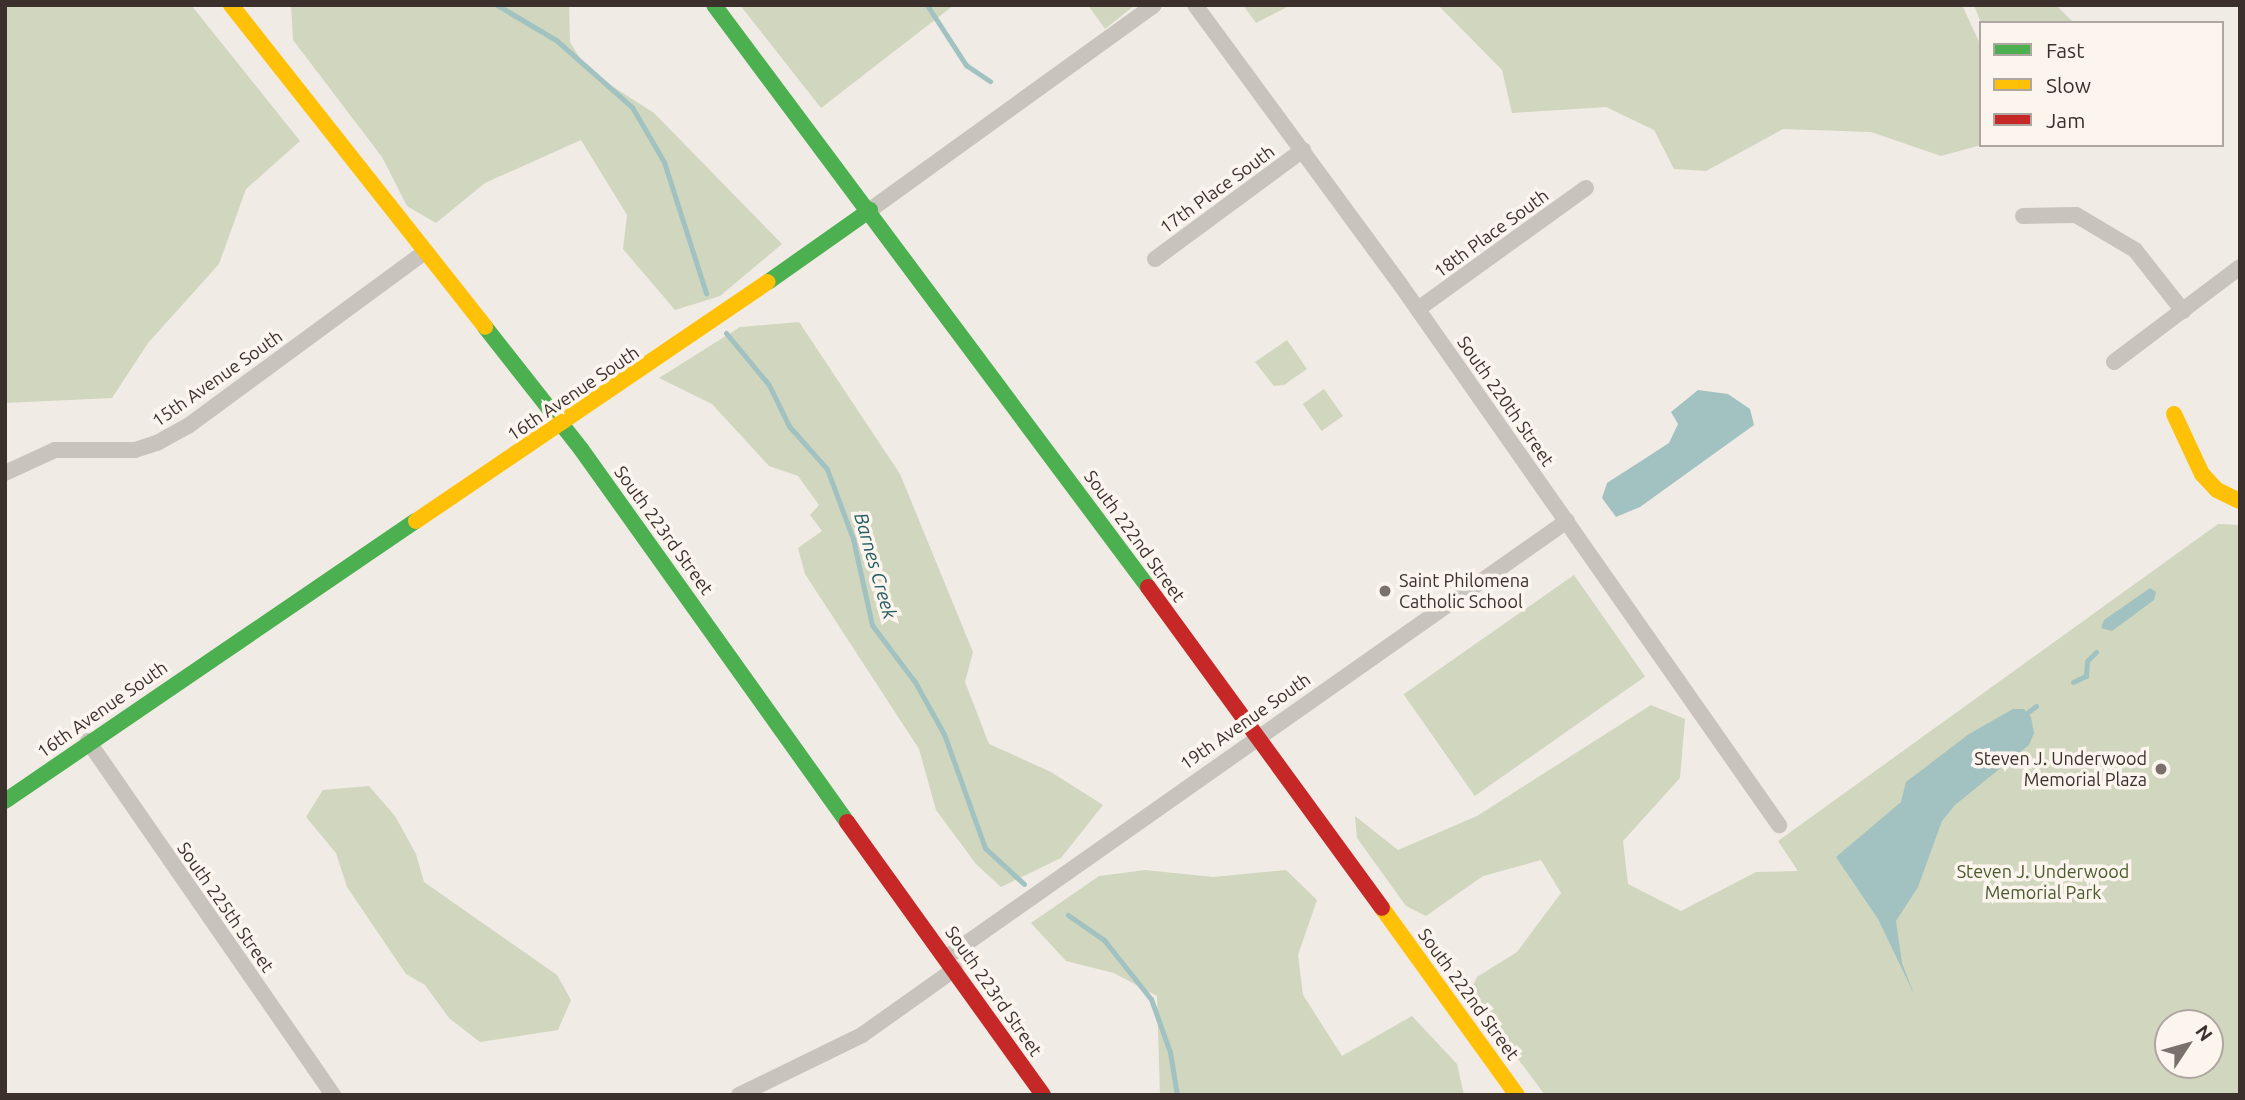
<!DOCTYPE html>
<html>
<head>
<meta charset="utf-8">
<style>
  body { margin:0 }
  #map { position:relative; width:2245px; height:1100px; overflow:hidden; background:#f0ebe5; font-family:Ubuntu,sans-serif }
  div>[style] { position:absolute }
  .green>* { inset:0; background:#d1d6bf; transform-origin:0 0 }
  .water>* { inset:0; background:#a1c2c1 }
  .stream>* { height:5px; margin:-2.5px; padding:0 2.5px; transform-origin:2.5px; border-radius:2.5px; background:#a1c2c1 }
  .street>* { height:16px; margin:-8px; padding:0 8px; transform-origin:8px; border-radius:8px; background:#c9c3be }
  .fast>* { height:16px; margin:-8px; padding:0 8px; transform-origin:8px; border-radius:8px; background:#4caf50 }
  .slow>* { height:16px; margin:-8px; padding:0 8px; transform-origin:8px; border-radius:8px; background:#ffc107 }
  .jam>* { height:16px; margin:-8px; padding:0 8px; transform-origin:8px; border-radius:8px; background:#c62828 }
  .dots>* { width:19px; height:19px; translate:-50% -50%; box-sizing:border-box; border:4px solid #fbf5ee; border-radius:50% }
  span { translate:-50% -50%; white-space:nowrap; text-align:center; line-height:1.15; -webkit-text-stroke:7px #fbf5ee; paint-order:stroke }
  .street-label { font-size:18px; color:#3b302b }
  .poi-label { font-size:18px; color:#3b302b }
  .left { translate:0 -50%; text-align:left }
  .right { translate:-100% -50%; text-align:right }
  .park-label { font-size:18px; color:#4a5a2e }
  .water-label { font-size:19px; color:#1f5a5e; font-style:italic }
  .frame { position:absolute; inset:0; border:7px solid #3b302b; pointer-events:none }
  .legend { position:absolute; left:1979px; top:21px; width:245px; height:126px; box-sizing:border-box; background:#fbf5ee; border:2px solid #aea6a0; margin:0; padding:9px 12px; list-style:none; font-size:21px; color:#3b302b }
  .legend li { display:flex; align-items:center; gap:14px; height:35px }
  .legend b { width:35px; border:2px solid #aea6a0 }
  .north { position:absolute; left:2154px; top:1009px; width:70px; height:70px; box-sizing:border-box; background:#fbf5ee; border:2px solid #aea6a0; border-radius:50%; rotate:54deg; font-size:19px; font-weight:700; line-height:28px; text-align:center; color:#3b302b }
  .north::after { content:''; display:block; margin:auto; width:24px; height:32px; background:#7a716c; clip-path:polygon(50% 0,100% 100%,50% 72%,0 100%) }
</style>
</head>
<body>
<div id="map">
  <div class="green">
    <i style="clip-path:polygon(5px 5px,191px 5px,300px 141px,246px 189px,219px 264px,148px 343px,112px 398px,5px 403px)"></i>
    <i style="clip-path:polygon(291px 5px,569px 5px,570px 42px,587px 70px,654px 113px,782px 244px,720px 296px,675px 310px,623px 249px,627px 215px,581px 140px,485px 183px,436px 223px,407px 206px,382px 157px,293px 40px)"></i>
    <i style="clip-path:polygon(740px 5px,954px 5px,821px 108px)"></i>
    <i style="clip-path:polygon(1088px 5px,1135px 5px,1105px 29px)"></i>
    <i style="clip-path:polygon(1243px 5px,1291px 5px,1256px 23px)"></i>
    <i style="clip-path:polygon(1438px 5px,1962px 5px,1981px 46px,1981px 145px,1941px 156px,1871px 132px,1783px 129px,1706px 171px,1674px 169px,1654px 130px,1606px 107px,1512px 113px,1502px 70px)"></i>
    <i style="clip-path:polygon(1974px 5px,2056px 5px,2074px 23px,1981px 23px)"></i>
    <i style="clip-path:polygon(799px 322px,900px 474px,973px 652px,965px 682px,989px 744px,1051px 772px,1103px 805px,1061px 858px,1001px 887px,976px 864px,936px 810px,919px 749px,805px 574px,798px 548px,822px 531px,810px 515px,819px 505px,798px 476px,769px 466px,712px 404px,659px 378px,740px 327px)"></i>
    <i style="clip-path:polygon(1287px 340px,1307px 369px,1284px 385px,1274px 386px,1255px 362px)"></i>
    <i style="left:1324px;top:389px;width:33px;height:26px;rotate:55deg"></i>
    <i style="clip-path:polygon(evenodd,2218px 524px,2240px 525px,2240px 1095px,1545px 1095px,1469px 994px,1477px 977px,1517px 952px,1561px 893px,1541px 860px,1483px 876px,1426px 916px,1406px 906px,1357px 838px,1355px 816px,1398px 850px,1477px 816px,1651px 705px,1685px 719px,1680px 778px,1623px 841px,1628px 884px,1681px 911px,1756px 872px,1798px 871px,1778px 841px,2218px 524px,2168px 1023px,2210px 1023px,2210px 1065px,2168px 1065px,2168px 1023px)"></i>
    <i style="left:1574px;top:575px;width:124px;height:208px;rotate:55deg"></i>
    <i style="clip-path:polygon(369px 786px,395px 816px,416px 854px,424px 882px,557px 975px,571px 1000px,558px 1030px,480px 1042px,449px 1018px,425px 985px,406px 974px,347px 887px,336px 853px,306px 817px,323px 790px)"></i>
    <i style="clip-path:polygon(1145px 870px,1213px 877px,1286px 870px,1317px 900px,1298px 955px,1303px 995px,1342px 1056px,1412px 1016px,1457px 1064px,1464px 1095px,1160px 1095px,1157px 996px,1114px 973px,1066px 961px,1031px 923px,1099px 876px)"></i>
  </div>
  <div class="water">
    <i style="clip-path:polygon(1698px 390px,1728px 394px,1750px 409px,1754px 425px,1640px 507px,1616px 517px,1602px 498px,1607px 483px,1669px 443px,1678px 424px,1671px 412px)"></i>
    <i style="clip-path:polygon(2150px 588px,2156px 592px,2154px 600px,2112px 631px,2101px 628px,2104px 620px)"></i>
    <i style="clip-path:polygon(2013px 709px,2024px 709px,2031px 717px,2034px 733px,2029px 745px,1955px 805px,1942px 821px,1918px 887px,1896px 921px,1902px 963px,1914px 994px,1878px 919px,1836px 857px,1901px 802px,1906px 782px,1969px 734px)"></i>
  </div>
  <div class="stream">
    <i style="left:497px;top:5px;width:69px;rotate:30.7deg"></i>
    <i style="left:556px;top:40px;width:101px;rotate:41.4deg"></i>
    <i style="left:632px;top:107px;width:64px;rotate:59.8deg"></i>
    <i style="left:664px;top:162px;width:138px;rotate:72.2deg"></i>
    <i style="left:927px;top:5px;width:72px;rotate:57deg"></i>
    <i style="left:966px;top:65px;width:29px;rotate:34deg"></i>
    <i style="left:726px;top:333px;width:67px;rotate:50.4deg"></i>
    <i style="left:769px;top:385px;width:46px;rotate:64deg"></i>
    <i style="left:789px;top:426px;width:57px;rotate:48.5deg"></i>
    <i style="left:827px;top:469px;width:75px;rotate:69.6deg"></i>
    <i style="left:853px;top:539px;width:88px;rotate:77.5deg"></i>
    <i style="left:872px;top:625px;width:71px;rotate:53deg"></i>
    <i style="left:915px;top:682px;width:60px;rotate:60.9deg"></i>
    <i style="left:944px;top:734px;width:121px;rotate:70.2deg"></i>
    <i style="left:985px;top:848px;width:53px;rotate:42.7deg"></i>
    <i style="left:2073px;top:682px;width:14px;rotate:-25deg"></i>
    <i style="left:2086px;top:676px;width:15px;rotate:-86deg"></i>
    <i style="left:2087px;top:661px;width:13px;rotate:-45deg"></i>
    <i style="left:2028px;top:712px;width:10px;rotate:-37deg"></i>
    <i style="left:1068px;top:915px;width:44px;rotate:34.8deg"></i>
    <i style="left:1104px;top:940px;width:75px;rotate:51.5deg"></i>
    <i style="left:1151px;top:999px;width:56px;rotate:70.3deg"></i>
    <i style="left:1170px;top:1052px;width:44px;rotate:80.8deg"></i>
  </div>
  <div class="street">
    <i style="left:1195px;top:5px;width:346px;rotate:53.7deg"></i>
    <i style="left:1400px;top:284px;width:661px;rotate:54.99deg"></i>
    <i style="left:870px;top:210px;width:350px;rotate:-35.8deg"></i>
    <i style="left:2023px;top:216px;width:53px;rotate:-1.1deg"></i>
    <i style="left:2076px;top:215px;width:69px;rotate:30.7deg"></i>
    <i style="left:2135px;top:250px;width:78px;rotate:51.8deg"></i>
    <i style="left:1155px;top:259px;width:184px;rotate:-36.4deg"></i>
    <i style="left:1418px;top:309px;width:207px;rotate:-35.8deg"></i>
    <i style="left:2114px;top:362px;width:158px;rotate:-37deg"></i>
    <i style="left:5px;top:473px;width:55px;rotate:-24.7deg"></i>
    <i style="left:55px;top:450px;width:80px"></i>
    <i style="left:135px;top:450px;width:23px;rotate:-18deg"></i>
    <i style="left:157px;top:443px;width:35px;rotate:-29deg"></i>
    <i style="left:188px;top:426px;width:295px;rotate:-36.3deg"></i>
    <i style="left:88px;top:741px;width:431px;rotate:55.3deg"></i>
    <i style="left:947px;top:957px;width:758px;rotate:-35.12deg"></i>
    <i style="left:739px;top:1095px;width:137px;rotate:-26deg"></i>
    <i style="left:862px;top:1035px;width:114px;rotate:-35.4deg"></i>
  </div>
  <div class="fast">
    <i style="left:714px;top:5px;width:726px;rotate:53.29deg"></i>
    <i style="left:768px;top:282px;width:125px;rotate:-35.2deg"></i>
    <i style="left:485px;top:327px;width:155px;rotate:51.8deg"></i>
    <i style="left:581px;top:449px;width:458px;rotate:54.5deg"></i>
    <i style="left:5px;top:801px;width:497px;rotate:-34.3deg"></i>
  </div>
  <div class="slow">
    <i style="left:231px;top:5px;width:410px;rotate:51.7deg"></i>
    <i style="left:2174px;top:414px;width:66px;rotate:65deg"></i>
    <i style="left:2202px;top:474px;width:22px;rotate:47deg"></i>
    <i style="left:2217px;top:490px;width:25px;rotate:26deg"></i>
    <i style="left:416px;top:521px;width:425px;rotate:-34.2deg"></i>
    <i style="left:1382px;top:908px;width:231px;rotate:54.2deg"></i>
  </div>
  <div class="jam">
    <i style="left:1148px;top:587px;width:397px;rotate:53.9deg"></i>
    <i style="left:847px;top:822px;width:336px;rotate:54.3deg"></i>
  </div>
  <div class="dots">
    <i style="left:1385px;top:591px;background:#7a716c"></i>
    <i style="left:2161px;top:769px;background:#7a716c"></i>
  </div>
  <div class="street-label">
    <span style="left:1217px;top:189px;rotate:-36deg">17th Place South</span>
    <span style="left:1491px;top:233px;rotate:-36deg">18th Place South</span>
    <span style="left:217px;top:378px;rotate:-35deg">15th Avenue South</span>
    <span style="left:573px;top:393px;rotate:-34deg">16th Avenue South</span>
    <span style="left:1506px;top:401px;rotate:55deg">South 220th Street</span>
    <span style="left:664px;top:530px;rotate:54deg">South 223rd Street</span>
    <span style="left:1135px;top:536px;rotate:54deg">South 222nd Street</span>
    <span style="left:102px;top:709px;rotate:-35deg">16th Avenue South</span>
    <span style="left:1245px;top:721px;rotate:-35deg">19th Avenue South</span>
    <span style="left:226px;top:907px;rotate:55deg">South 225th Street</span>
    <span style="left:994px;top:991px;rotate:55deg">South 223rd Street</span>
    <span style="left:1469px;top:994px;rotate:54deg">South 222nd Street</span>
  </div>
  <div class="poi-label">
    <span class="left" style="left:1399px;top:591px">Saint Philomena<br>Catholic School</span>
    <span class="right" style="left:2147px;top:769px">Steven J. Underwood<br>Memorial Plaza</span>
  </div>
  <div class="park-label">
    <span style="left:2043px;top:882px">Steven J. Underwood<br>Memorial Park</span>
  </div>
  <div class="water-label">
    <span style="left:875px;top:566px;rotate:74deg">Barnes Creek</span>
  </div>
  <div class="frame"></div>
  <ul class="legend">
  <li><b style="height:9px;background:#4caf50"></b>Fast</li>
  <li><b style="height:9px;background:#ffc107"></b>Slow</li>
  <li><b style="height:9px;background:#c62828"></b>Jam</li>
  </ul>
  <div class="north">N</div>
</div>
</body>
</html>
